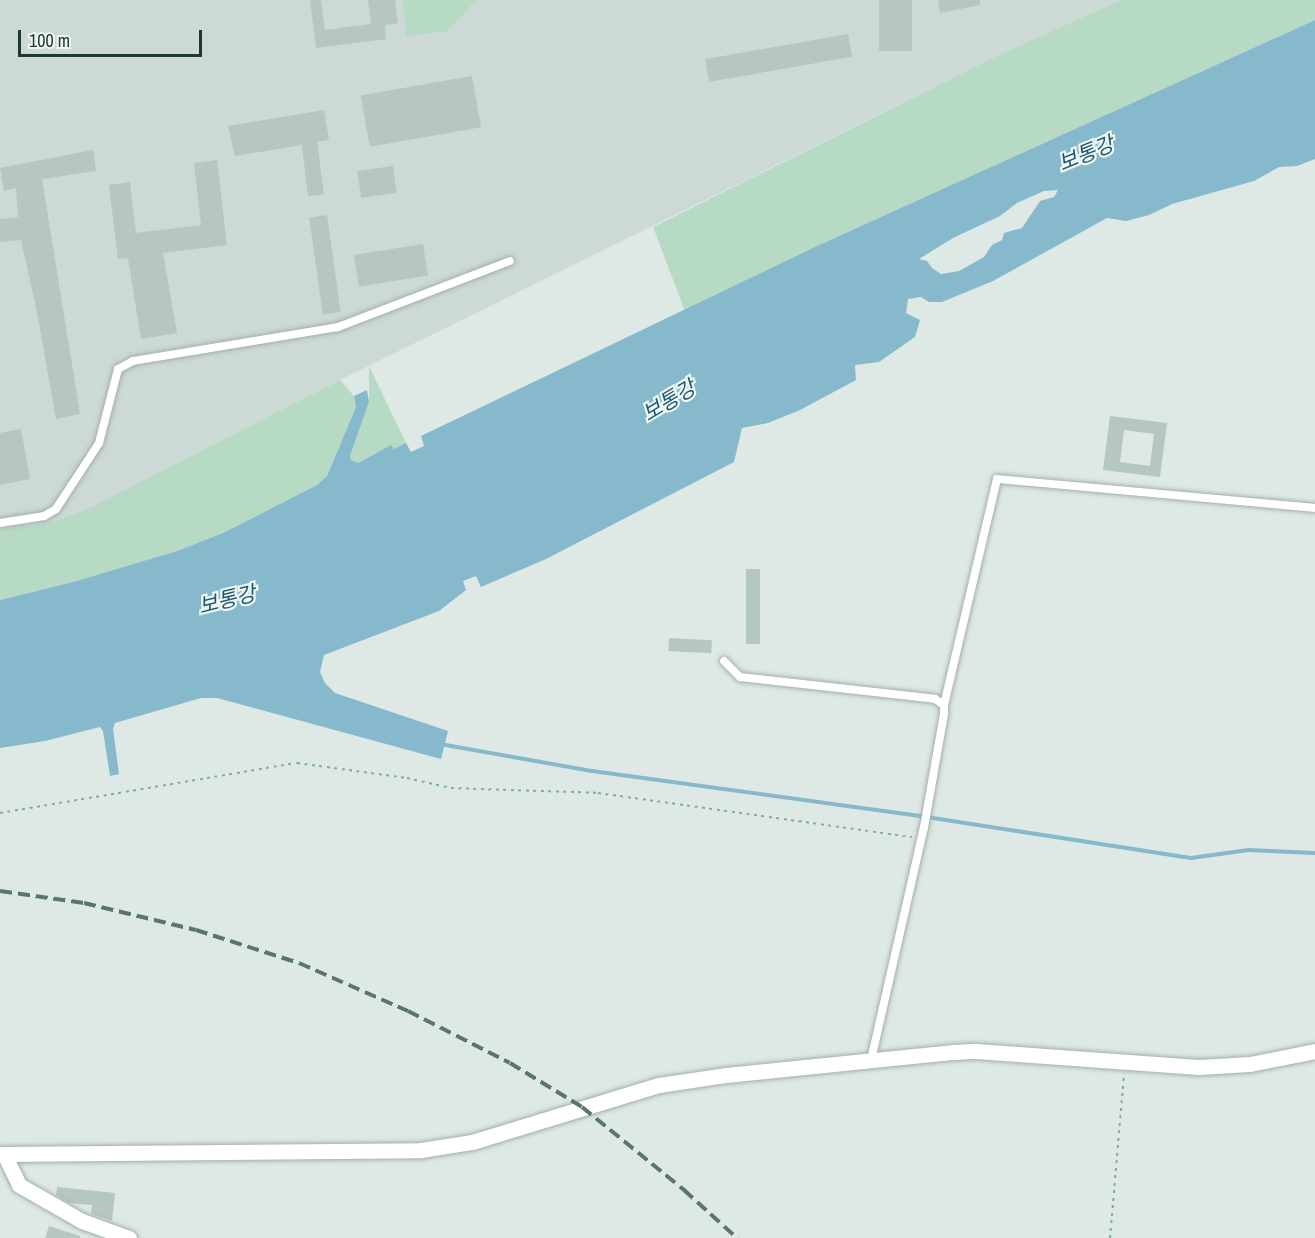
<!DOCTYPE html>
<html>
<head>
<meta charset="utf-8">
<style>
  body { margin:0 }
  #map { position:relative; width:1315px; height:1238px; overflow:hidden; background:#dee9e5; font-family:"Archivo Narrow","Noto Sans KR",sans-serif }
  div>[style] { position:absolute }
  .built>* { inset:0; background:#ccd9d4 }
  .green>* { inset:0; background:#b7dac5 }
  .water>* { inset:0; background:#87b9cd }
  .stream>* { height:4px; margin:-2px; padding:0 2px; transform-origin:2px; border-radius:2px; background:#87b9cd }
  .building>* { inset:0; background:#b6c6c2; transform-origin:0 0 }
  .path>* { height:2px; margin-top:-1px; transform-origin:0; background:repeating-linear-gradient(90deg,#7faba3 0 3px,transparent 0 7.5px) }
  .roads { filter:drop-shadow(0 0 2px #a1b0ac) drop-shadow(0 0 2px #a1b0ac) }
  .service>* { height:8px; margin:-4px; padding:0 4px; transform-origin:4px; border-radius:4px; background:#fff }
  .minor>* { height:15px; margin:-7.5px; padding:0 7.5px; transform-origin:7.5px; border-radius:7.5px; background:#fff }
  .rail>* { height:4px; margin-top:-2px; transform-origin:0; background:repeating-linear-gradient(90deg,#5a7470 0 12px,transparent 0 18px) }
  span { translate:-50% -50%; white-space:nowrap; text-align:center; line-height:1.15; -webkit-text-stroke:4.5px #eef6f3; paint-order:stroke }
  .water-label { font-size:21px; color:#1d5870; font-style:italic }
  .scale { position:absolute; left:18px; top:30px; width:184px; height:27px; box-sizing:border-box; border:3px solid #203834; border-top:0; padding-left:8px; font-size:18px; line-height:21px; white-space:nowrap; color:#203834; -webkit-text-stroke:4px #eef6f3; paint-order:stroke }
</style>
</head>
<body>
<div id="map">
  <div class="built">
    <i style="clip-path:polygon(0 0,1121px 0,1001px 54px,340px 380px,91px 507px,53px 522px,0 529px)"></i>
  </div>
  <div class="green">
    <i style="clip-path:polygon(403px 0,476px 0,448px 31px,406px 36px)"></i>
    <i style="clip-path:polygon(1121px 0,1315px 0,1315px 20px,817px 246px,685px 311px,653px 227px,1001px 54px)"></i>
    <i style="clip-path:polygon(369px 366px,406px 443px,394px 449px,391px 445px,358px 463px,351px 460px,350px 456px,369px 402px)"></i>
    <i style="clip-path:polygon(340px 380px,354px 396px,356px 407px,327px 476px,317px 485px,223px 533px,177px 551px,73px 582px,0 600px,0 529px,53px 522px,91px 507px)"></i>
  </div>
  <div class="water">
    <i style="clip-path:polygon(evenodd,1315px 20px,1315px 159px,1297px 166px,1279px 167px,1254px 181px,1172px 204px,1149px 215px,1126px 221px,1107px 218px,993px 281px,942px 302px,929px 302px,921px 297px,908px 299px,906px 313px,920px 320px,915px 337px,879px 362px,855px 365px,856px 380px,800px 410px,768px 423px,742px 428px,734px 462px,546px 559px,481px 587px,476px 576px,463px 581px,466px 590px,439px 611px,324px 655px,320px 672px,325px 683px,335px 693px,448px 731px,441px 759px,217px 698px,201px 698px,115px 723px,113px 729px,119px 774px,110px 776px,103px 731px,100px 727px,45px 741px,0 748px,0 600px,73px 582px,177px 551px,223px 533px,317px 485px,327px 476px,356px 407px,354px 396px,367px 390px,369px 402px,350px 456px,351px 460px,358px 463px,391px 445px,394px 449px,406px 443px,411px 452px,424px 446px,421px 436px,817px 246px,1315px 20px,1058px 190px,1054px 197px,1040px 201px,1022px 228px,1004px 233px,1002px 240px,992px 245px,984px 257px,959px 271px,941px 274px,932px 268px,927px 261px,919px 259px,953px 238px,1000px 216px,1017px 203px,1044px 191px,1058px 190px)"></i>
  </div>
  <div class="stream">
    <i style="left:440px;top:744px;width:154px;rotate:10.1deg"></i>
    <i style="left:592px;top:771px;width:331px;rotate:7.8deg"></i>
    <i style="left:920px;top:816px;width:274px;rotate:8.8deg"></i>
    <i style="left:1191px;top:858px;width:58px;rotate:-8deg"></i>
    <i style="left:1248px;top:850px;width:67px;rotate:2.6deg"></i>
  </div>
  <div class="building">
    <i style="clip-path:polygon(310px 0,321px 0,325px 30px,371px 24px,368px 0,395px 0,398px 23px,385px 25px,386px 39px,316px 48px)"></i>
    <i style="left:879px;top:0;width:33px;height:51px"></i>
    <i style="clip-path:polygon(938px 0,980px 0,980px 5px,940px 13px)"></i>
    <i style="left:848px;top:34px;width:23px;height:145px;rotate:80deg"></i>
    <i style="left:472px;top:76px;width:52px;height:113px;rotate:80deg"></i>
    <i style="clip-path:polygon(324px 110px,329px 140px,317px 142px,324px 194px,308px 196px,302px 145px,235px 156px,228px 126px)"></i>
    <i style="clip-path:polygon(93px 150px,96px 171px,42px 179px,80px 414px,56px 419px,37px 312px,21px 240px,0 242px,0 219px,18px 217px,16px 188px,4px 191px,0 168px)"></i>
    <i style="clip-path:polygon(217px 160px,227px 245px,163px 253px,177px 333px,141px 339px,128px 258px,118px 259px,109px 185px,130px 182px,136px 233px,201px 225px,194px 163px)"></i>
    <i style="left:393px;top:166px;width:27px;height:36px;rotate:82deg"></i>
    <i style="left:327px;top:215px;width:98px;height:18px;rotate:82deg"></i>
    <i style="left:423px;top:244px;width:32px;height:70px;rotate:81deg"></i>
    <i style="clip-path:polygon(evenodd,1110px 416px,1167px 423px,1160px 477px,1103px 470px,1110px 416px,1124px 430px,1154px 434px,1150px 466px,1120px 462px,1124px 430px)"></i>
    <i style="clip-path:polygon(21px 429px,30px 479px,0 485px,0 433px)"></i>
    <i style="left:746px;top:569px;width:14px;height:75px"></i>
    <i style="left:669px;top:638px;width:43px;height:13px;rotate:3deg"></i>
    <i style="clip-path:polygon(57px 1187px,115px 1193px,112px 1221px,91px 1214px,92px 1205px,69px 1203px,56px 1195px)"></i>
    <i style="clip-path:polygon(49px 1226px,80px 1236px,80px 1238px,45px 1238px)"></i>
  </div>
  <div class="path">
    <i style="left:0;top:813px;width:301px;rotate:-9.6deg"></i>
    <i style="left:297px;top:763px;width:111px;rotate:7.8deg"></i>
    <i style="left:407px;top:778px;width:45px;rotate:12.8deg"></i>
    <i style="left:451px;top:788px;width:147px;rotate:1.9deg"></i>
    <i style="left:598px;top:793px;width:317px;rotate:8deg"></i>
    <i style="left:1110px;top:1238px;width:165px;rotate:-85.1deg"></i>
  </div>
  <div class="roads">
    <div class="service">
      <i style="left:0;top:523px;width:45px;rotate:-9deg"></i>
      <i style="left:44px;top:516px;width:14px;rotate:-30deg"></i>
      <i style="left:56px;top:509px;width:79px;rotate:-56.9deg"></i>
      <i style="left:99px;top:443px;width:76px;rotate:-75.6deg"></i>
      <i style="left:118px;top:369px;width:17px;rotate:-28deg"></i>
      <i style="left:133px;top:361px;width:208px;rotate:-9.4deg"></i>
      <i style="left:338px;top:327px;width:184px;rotate:-21deg"></i>
      <i style="left:724px;top:661px;width:23px;rotate:45deg"></i>
      <i style="left:740px;top:677px;width:196px;rotate:6.4deg"></i>
      <i style="left:935px;top:699px;width:11px;rotate:34deg"></i>
      <i style="left:944px;top:705px;width:9px;rotate:90deg"></i>
      <i style="left:944px;top:714px;width:115px;rotate:100deg"></i>
      <i style="left:924px;top:827px;width:240px;rotate:102.8deg"></i>
      <i style="left:944px;top:705px;width:232px;rotate:-76.8deg"></i>
      <i style="left:997px;top:479px;width:319px;rotate:5.2deg"></i>
    </div>
    <div class="minor">
      <i style="left:0;top:1154px;width:421px;rotate:-0.5deg"></i>
      <i style="left:421px;top:1150px;width:52px;rotate:-8.9deg"></i>
      <i style="left:472px;top:1142px;width:195px;rotate:-17deg"></i>
      <i style="left:659px;top:1085px;width:68px;rotate:-8.5deg"></i>
      <i style="left:726px;top:1075px;width:229px;rotate:-5.8deg"></i>
      <i style="left:954px;top:1052px;width:22px;rotate:-3deg"></i>
      <i style="left:976px;top:1051px;width:223px;rotate:4.1deg"></i>
      <i style="left:1198px;top:1067px;width:52px;rotate:-3.3deg"></i>
      <i style="left:1250px;top:1064px;width:66px;rotate:-11.3deg"></i>
      <i style="left:4px;top:1154px;width:34px;rotate:64deg"></i>
      <i style="left:19px;top:1185px;width:73px;rotate:29.7deg"></i>
      <i style="left:82px;top:1221px;width:50px;rotate:19.9deg"></i>
    </div>
  </div>
  <div class="rail">
    <i style="left:0;top:891px;width:85px;rotate:8.1deg"></i>
    <i style="left:84px;top:903px;width:115px;rotate:13.6deg"></i>
    <i style="left:196px;top:930px;width:108px;rotate:17.8deg"></i>
    <i style="left:299px;top:963px;width:119px;rotate:23.8deg"></i>
    <i style="left:408px;top:1011px;width:114px;rotate:27deg"></i>
    <i style="left:510px;top:1063px;width:84px;rotate:31.4deg"></i>
    <i style="left:582px;top:1107px;width:132px;rotate:39.1deg"></i>
    <i style="left:684px;top:1190px;width:72px;rotate:42.2deg"></i>
  </div>
  <div class="water-label">
    <span style="left:1086px;top:154px;rotate:-22deg">보통강</span>
    <span style="left:669px;top:401px;rotate:-31deg">보통강</span>
    <span style="left:227px;top:600px;rotate:-14deg">보통강</span>
  </div>
  <div class="scale">100 m</div>
</div>
</body>
</html>
